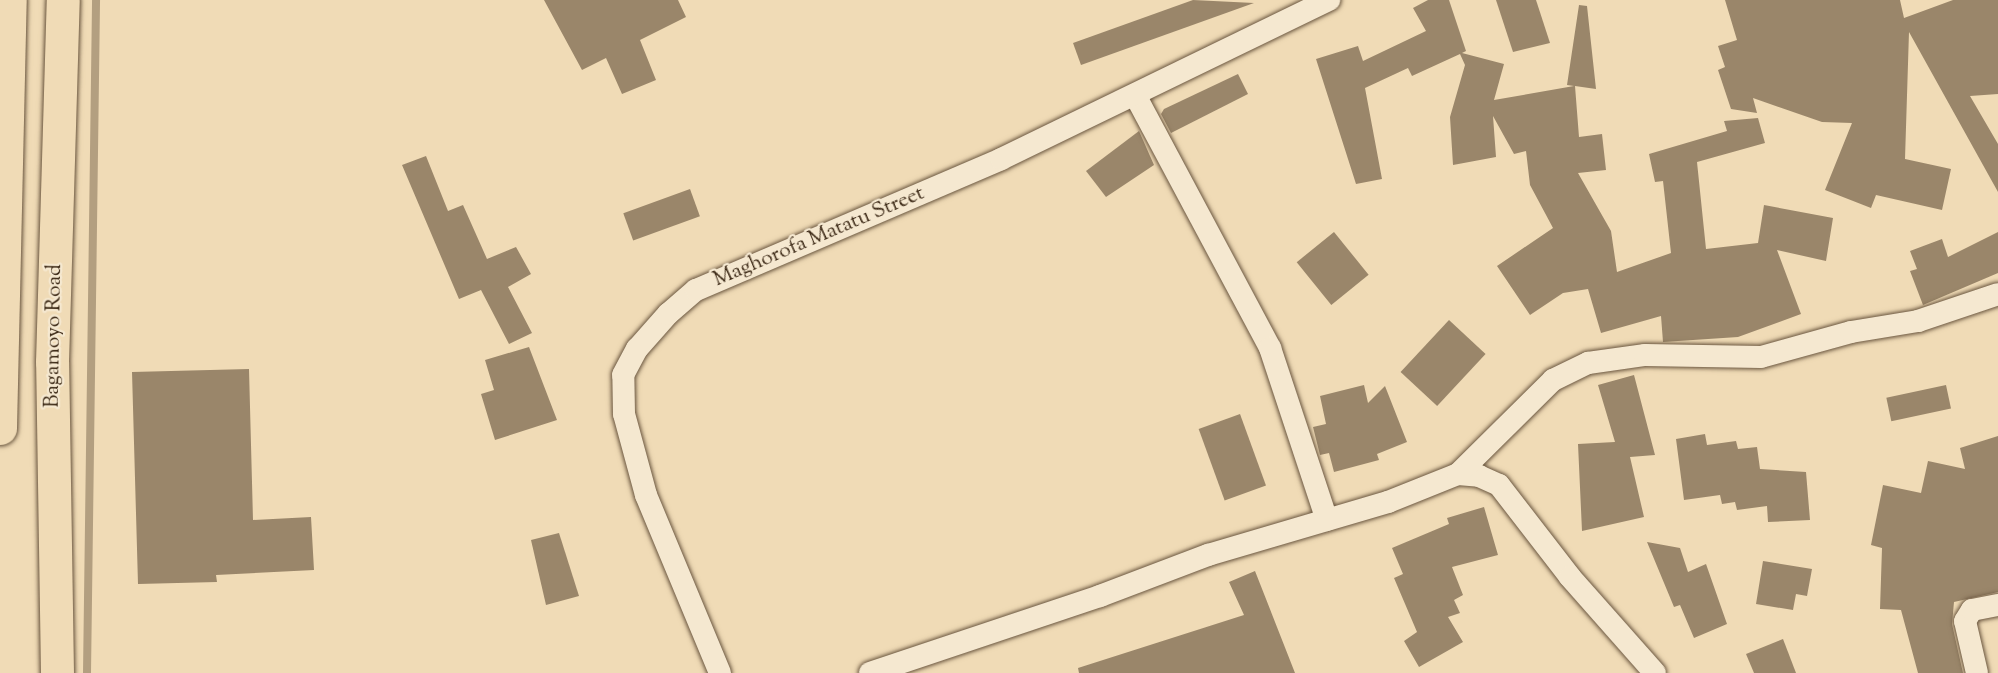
<!DOCTYPE html>
<html>
<head>
<meta charset="utf-8">
<style>
  body { margin:0 }
  #map { position:relative; width:1998px; height:673px; overflow:hidden; background:#f0dbb6; font-family:"Sorts Mill Goudy",serif }
  div>[style] { position:absolute }
  .stream>* { height:8px; margin:-4px; padding:0 4px; transform-origin:4px; border-radius:4px; background:#b39f80 }
  .building>* { inset:0; background:#9a866a; transform-origin:0 0 }
  .roads { filter:drop-shadow(0 0 2px #6a563f) drop-shadow(0 0 2px #6a563f) }
  .minor>* { height:22px; margin:-11px; padding:0 11px; transform-origin:11px; border-radius:11px; background:#f5e8d0 }
  .trunk>* { height:33px; margin:-16.5px; padding:0 16.5px; transform-origin:16.5px; border-radius:16.5px; background:#f0dbb6 }
  span { translate:-50% -50%; white-space:nowrap; text-align:center; line-height:1.15; -webkit-text-stroke:4.5px #f5e8d0; paint-order:stroke }
  .street-label { font-size:21px; color:#3d2a17 }
</style>
</head>
<body>
<div id="map">
  <div class="stream">
    <i style="left:87px;top:673px;width:673px;rotate:-89.23deg"></i>
  </div>
  <div class="building">
    <i style="clip-path:polygon(544px 0,678px 0,686px 17px,640px 40px,656px 80px,622px 94px,606px 58px,582px 70px)"></i>
    <i style="clip-path:polygon(1193px 0,1254px 3px,1081px 65px,1073px 43px)"></i>
    <i style="clip-path:polygon(1428px 0,1449px 0,1466px 51px,1462px 53px,1504px 64px,1494px 100px,1574px 86px,1567px 85px,1579px 5px,1587px 6px,1596px 89px,1575px 86px,1579px 137px,1602px 134px,1606px 170px,1578px 173px,1611px 231px,1617px 272px,1671px 253px,1663px 181px,1655px 182px,1649px 154px,1727px 131px,1724px 121px,1758px 118px,1765px 143px,1697px 162px,1706px 249px,1758px 243px,1764px 205px,1833px 218px,1826px 261px,1777px 250px,1801px 314px,1738px 337px,1663px 342px,1661px 316px,1601px 333px,1588px 289px,1563px 293px,1530px 315px,1497px 266px,1553px 228px,1530px 185px,1526px 151px,1514px 154px,1493px 116px,1496px 157px,1453px 165px,1450px 117px,1465px 65px,1460px 54px,1412px 76px,1408px 68px,1365px 88px,1382px 179px,1356px 184px,1316px 59px,1358px 46px,1363px 61px,1426px 31px,1413px 8px)"></i>
    <i style="clip-path:polygon(1496px 0,1536px 0,1550px 43px,1513px 52px)"></i>
    <i style="clip-path:polygon(1725px 0,1900px 0,1904px 18px,1953px 0,1998px 0,1998px 94px,1970px 96px,1998px 144px,1998px 192px,1909px 32px,1905px 159px,1951px 169px,1942px 210px,1876px 195px,1871px 208px,1825px 190px,1852px 123px,1822px 122px,1753px 98px,1757px 113px,1731px 109px,1718px 70px,1725px 67px,1718px 46px,1737px 40px)"></i>
    <i style="clip-path:polygon(1238px 74px,1248px 94px,1171px 133px,1161px 114px,1164px 109px)"></i>
    <i style="clip-path:polygon(1139px 131px,1154px 165px,1106px 197px,1086px 171px)"></i>
    <i style="clip-path:polygon(426px 156px,448px 211px,463px 205px,487px 259px,516px 247px,531px 274px,508px 287px,532px 333px,509px 344px,481px 290px,459px 299px,402px 165px)"></i>
    <i style="left:690px;top:189px;width:29px;height:71px;rotate:70deg"></i>
    <i style="left:1334px;top:232px;width:55px;height:48px;rotate:51deg"></i>
    <i style="clip-path:polygon(1998px 232px,1998px 273px,1923px 305px,1910px 271px,1917px 269px,1910px 251px,1942px 239px,1948px 257px)"></i>
    <i style="left:1449px;top:320px;width:50px;height:71px;rotate:43deg"></i>
    <i style="clip-path:polygon(529px 347px,557px 420px,495px 440px,481px 394px,494px 390px,485px 360px)"></i>
    <i style="clip-path:polygon(249px 369px,253px 520px,311px 517px,314px 570px,216px 575px,217px 582px,138px 584px,132px 372px)"></i>
    <i style="clip-path:polygon(1634px 375px,1655px 455px,1630px 457px,1644px 517px,1582px 531px,1578px 444px,1615px 442px,1598px 385px)"></i>
    <i style="clip-path:polygon(1364px 385px,1368px 403px,1385px 386px,1407px 442px,1377px 454px,1379px 460px,1334px 472px,1329px 453px,1320px 455px,1313px 427px,1326px 424px,1320px 396px)"></i>
    <i style="left:1946px;top:385px;width:24px;height:61px;rotate:78deg"></i>
    <i style="left:1240px;top:414px;width:76px;height:44px;rotate:70deg"></i>
    <i style="clip-path:polygon(1705px 434px,1707px 445px,1736px 441px,1738px 449px,1757px 447px,1760px 469px,1806px 472px,1810px 520px,1768px 522px,1767px 506px,1737px 510px,1735px 502px,1722px 504px,1720px 495px,1684px 500px,1676px 439px)"></i>
    <i style="clip-path:polygon(1998px 436px,1998px 592px,1954px 602px,1952px 624px,1963px 673px,1918px 673px,1901px 610px,1880px 609px,1882px 548px,1871px 545px,1883px 485px,1921px 493px,1928px 461px,1965px 469px,1960px 448px)"></i>
    <i style="clip-path:polygon(1484px 507px,1498px 555px,1452px 567px,1463px 595px,1454px 600px,1460px 613px,1448px 617px,1463px 642px,1419px 667px,1404px 641px,1417px 632px,1394px 578px,1403px 574px,1392px 548px,1449px 524px,1447px 518px)"></i>
    <i style="clip-path:polygon(559px 533px,579px 596px,546px 605px,531px 540px)"></i>
    <i style="clip-path:polygon(1647px 542px,1680px 548px,1688px 572px,1706px 564px,1727px 624px,1694px 638px,1680px 605px,1674px 607px)"></i>
    <i style="clip-path:polygon(1763px 561px,1812px 569px,1807px 596px,1796px 594px,1793px 610px,1756px 604px)"></i>
    <i style="clip-path:polygon(1255px 571px,1295px 673px,1079px 673px,1078px 668px,1244px 615px,1229px 582px)"></i>
    <i style="clip-path:polygon(1783px 639px,1796px 673px,1754px 673px,1746px 654px)"></i>
  </div>
  <div class="roads">
    <div class="minor">
      <i style="left:1135px;top:95px;width:287px;rotate:61.9deg"></i>
      <i style="left:1270px;top:348px;width:181px;rotate:71.7deg"></i>
      <i style="left:1458px;top:474px;width:21px;rotate:5deg"></i>
      <i style="left:1479px;top:476px;width:22px;rotate:24deg"></i>
      <i style="left:1499px;top:485px;width:116px;rotate:52.3deg"></i>
      <i style="left:1570px;top:577px;width:128px;rotate:48.5deg"></i>
      <i style="left:720px;top:673px;width:193px;rotate:-112.6deg"></i>
      <i style="left:646px;top:495px;width:84px;rotate:-105.2deg"></i>
      <i style="left:624px;top:414px;width:39px;rotate:-91deg"></i>
      <i style="left:623px;top:375px;width:30px;rotate:-62deg"></i>
      <i style="left:637px;top:349px;width:47px;rotate:-48.5deg"></i>
      <i style="left:668px;top:314px;width:37px;rotate:-41deg"></i>
      <i style="left:696px;top:290px;width:332px;rotate:-23.2deg"></i>
      <i style="left:1001px;top:159px;width:365px;rotate:-25.9deg"></i>
      <i style="left:870px;top:673px;width:243px;rotate:-18.5deg"></i>
      <i style="left:1100px;top:596px;width:116px;rotate:-20.8deg"></i>
      <i style="left:1208px;top:555px;width:188px;rotate:-16.4deg"></i>
      <i style="left:1388px;top:502px;width:75px;rotate:-21.8deg"></i>
      <i style="left:1458px;top:474px;width:134px;rotate:-44.7deg"></i>
      <i style="left:1553px;top:380px;width:39px;rotate:-26deg"></i>
      <i style="left:1588px;top:363px;width:58px;rotate:-8deg"></i>
      <i style="left:1645px;top:355px;width:116px;rotate:1deg"></i>
      <i style="left:1761px;top:357px;width:93px;rotate:-15.5deg"></i>
      <i style="left:1851px;top:332px;width:68px;rotate:-9.3deg"></i>
      <i style="left:1918px;top:321px;width:84px;rotate:-18.6deg"></i>
      <i style="left:1977px;top:673px;width:53px;rotate:-103deg"></i>
      <i style="left:1965px;top:621px;width:13px;rotate:-58deg"></i>
      <i style="left:1972px;top:610px;width:26px;rotate:-11deg"></i>
    </div>
    <div class="trunk">
      <i style="left:0;top:428px;width:428px;rotate:-88.7deg"></i>
      <i style="left:57px;top:673px;width:311px;rotate:-90.9deg"></i>
      <i style="left:52px;top:362px;width:362px;rotate:-88.3deg"></i>
    </div>
  </div>
  <div class="street-label">
    <span style="left:819px;top:237px;rotate:-23deg">Maghorofa Matatu Street</span>
    <span style="left:54px;top:336px;rotate:-89deg">Bagamoyo Road</span>
  </div>
</div>
</body>
</html>
